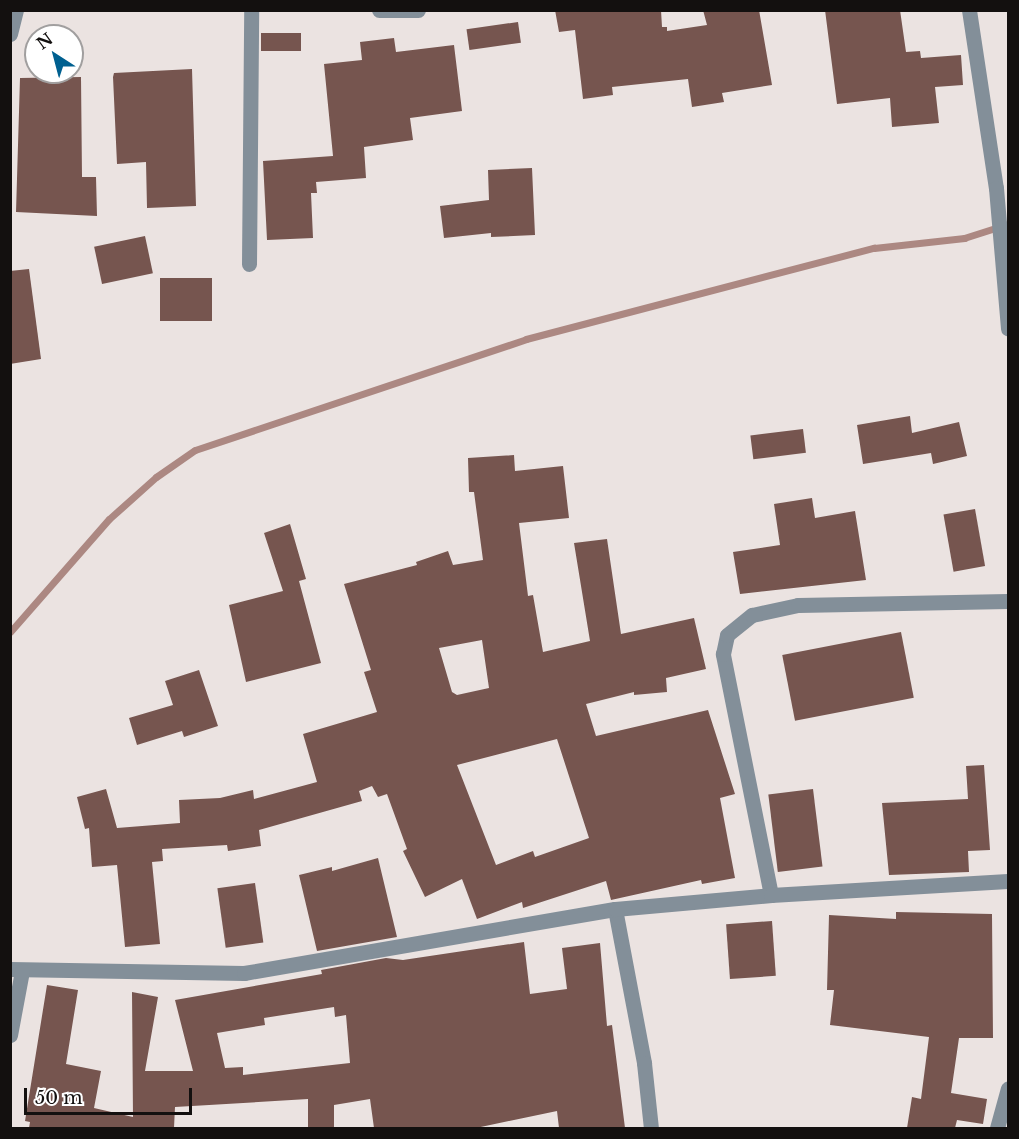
<!DOCTYPE html>
<html>
<head>
<meta charset="utf-8">
<style>
  body { margin:0 }
  #map { position:relative; width:1019px; height:1139px; overflow:hidden; background:#ebe3e1; font-family:"Libre Baskerville",serif }
  div>[style] { position:absolute }
  .stream>* { height:7px; margin:-3.5px; padding:0 3.5px; transform-origin:3.5px; border-radius:3.5px; background:#ac8882 }
  .building>* { inset:0; background:#76554f; transform-origin:0 0 }
  .minor>* { height:15px; margin:-7.5px; padding:0 7.5px; transform-origin:7.5px; border-radius:7.5px; background:#838f99 }
  span { translate:-50% -50%; white-space:nowrap; text-align:center; line-height:1.15; -webkit-text-stroke:6px #fff; paint-order:stroke }
  .frame { position:absolute; inset:0; border:12px solid #13100f; pointer-events:none }
  .north { position:absolute; left:24px; top:24px; width:60px; height:60px; box-sizing:border-box; background:#fff; border:2px solid #a19f9f; border-radius:50%; rotate:324deg; font-size:16px; font-weight:700; line-height:24px; text-align:center; color:#13100f }
  .north::after { content:''; display:block; margin:auto; width:21px; height:27px; background:#006090; clip-path:polygon(50% 0,100% 100%,50% 72%,0 100%) }
  .scale { position:absolute; left:24px; top:1088px; width:168px; height:27px; box-sizing:border-box; border:3px solid #13100f; border-top:0; padding-left:8px; font-size:18px; line-height:21px; white-space:nowrap; color:#13100f; -webkit-text-stroke:4px #fff; paint-order:stroke }
</style>
</head>
<body>
<div id="map">
  <div class="stream">
    <i style="left:10px;top:632px;width:150px;rotate:-48.8deg"></i>
    <i style="left:109px;top:519px;width:63px;rotate:-41.8deg"></i>
    <i style="left:156px;top:477px;width:47px;rotate:-34.7deg"></i>
    <i style="left:195px;top:450px;width:349px;rotate:-18.5deg"></i>
    <i style="left:526px;top:339px;width:360px;rotate:-14.7deg"></i>
    <i style="left:874px;top:248px;width:91px;rotate:-6.3deg"></i>
    <i style="left:964px;top:238px;width:46px;rotate:-17.7deg"></i>
  </div>
  <div class="building">
    <i style="clip-path:polygon(555px 10px,661px 10px,662px 27px,667px 27px,667px 31px,707px 25px,703px 10px,759px 10px,772px 85px,722px 93px,724px 102px,692px 107px,688px 79px,612px 87px,613px 95px,583px 99px,575px 30px,559px 32px)"></i>
    <i style="clip-path:polygon(825px 10px,900px 10px,906px 52px,920px 51px,921px 58px,961px 55px,963px 85px,935px 87px,939px 123px,892px 127px,890px 98px,837px 104px)"></i>
    <i style="left:518px;top:22px;width:21px;height:52px;rotate:82deg"></i>
    <i style="left:301px;top:33px;width:18px;height:40px;rotate:90deg"></i>
    <i style="clip-path:polygon(394px 38px,396px 52px,454px 45px,462px 111px,410px 118px,413px 140px,364px 147px,366px 178px,316px 182px,317px 193px,311px 193px,313px 238px,267px 240px,263px 161px,333px 156px,324px 64px,362px 60px,360px 42px)"></i>
    <i style="clip-path:polygon(192px 69px,196px 206px,147px 208px,146px 162px,117px 164px,113px 77px,114px 73px)"></i>
    <i style="clip-path:polygon(81px 77px,82px 177px,96px 177px,97px 216px,16px 212px,20px 78px)"></i>
    <i style="clip-path:polygon(532px 168px,535px 235px,491px 237px,491px 233px,444px 238px,440px 206px,489px 200px,488px 170px)"></i>
    <i style="left:145px;top:236px;width:38px;height:52px;rotate:78deg"></i>
    <i style="clip-path:polygon(29px 269px,41px 359px,10px 364px,10px 271px)"></i>
    <i style="left:212px;top:278px;width:43px;height:52px;rotate:90deg"></i>
    <i style="clip-path:polygon(910px 416px,912px 433px,959px 422px,967px 456px,933px 464px,931px 453px,863px 464px,857px 425px)"></i>
    <i style="left:803px;top:429px;width:24px;height:53px;rotate:83deg"></i>
    <i style="clip-path:polygon(evenodd,514px 455px,515px 471px,563px 466px,569px 518px,519px 523px,528px 596px,533px 595px,543px 652px,590px 641px,574px 543px,607px 539px,621px 634px,694px 618px,706px 669px,666px 678px,667px 692px,634px 695px,634px 692px,586px 704px,596px 736px,708px 710px,735px 794px,720px 798px,735px 878px,702px 884px,701px 880px,611px 900px,606px 881px,523px 908px,522px 902px,477px 919px,462px 879px,425px 897px,403px 851px,407px 849px,387px 794px,378px 797px,372px 786px,359px 791px,362px 801px,259px 830px,261px 846px,228px 851px,227px 845px,162px 849px,163px 861px,152px 862px,160px 944px,125px 947px,117px 865px,92px 867px,89px 828px,85px 829px,77px 797px,106px 789px,117px 828px,180px 823px,179px 800px,220px 798px,253px 790px,254px 799px,317px 782px,303px 734px,377px 712px,364px 672px,371px 670px,344px 584px,417px 565px,416px 562px,448px 551px,453px 565px,483px 560px,474px 492px,469px 492px,468px 458px,514px 455px,482px 640px,489px 688px,457px 695px,452px 692px,439px 648px,482px 640px,514px 455px,557px 739px,589px 838px,535px 857px,533px 851px,496px 865px,457px 765px,557px 739px)"></i>
    <i style="clip-path:polygon(812px 498px,815px 518px,855px 511px,866px 580px,740px 594px,733px 552px,780px 545px,774px 504px)"></i>
    <i style="left:975px;top:509px;width:58px;height:32px;rotate:80deg"></i>
    <i style="clip-path:polygon(290px 524px,306px 579px,299px 581px,321px 663px,246px 682px,229px 605px,283px 591px,264px 533px)"></i>
    <i style="left:901px;top:632px;width:67px;height:121px;rotate:79deg"></i>
    <i style="clip-path:polygon(199px 670px,218px 726px,184px 737px,182px 731px,137px 745px,129px 718px,173px 705px,165px 681px)"></i>
    <i style="clip-path:polygon(984px 765px,990px 850px,968px 851px,969px 872px,889px 875px,882px 803px,968px 799px,966px 766px)"></i>
    <i style="left:813px;top:789px;width:78px;height:45px;rotate:83deg"></i>
    <i style="clip-path:polygon(378px 858px,397px 937px,317px 951px,299px 875px,332px 867px,332px 871px)"></i>
    <i style="left:255px;top:883px;width:60px;height:38px;rotate:82deg"></i>
    <i style="clip-path:polygon(896px 912px,992px 914px,993px 1038px,959px 1038px,951px 1093px,987px 1099px,983px 1124px,957px 1120px,955px 1128px,907px 1128px,912px 1097px,921px 1099px,929px 1037px,830px 1025px,834px 990px,827px 990px,829px 915px,896px 919px)"></i>
    <i style="left:772px;top:921px;width:55px;height:46px;rotate:86deg"></i>
    <i style="clip-path:polygon(evenodd,524px 942px,530px 994px,567px 989px,562px 948px,600px 943px,607px 1026px,612px 1025px,625px 1128px,559px 1128px,557px 1111px,476px 1128px,374px 1128px,370px 1099px,334px 1105px,334px 1128px,308px 1128px,308px 1099px,175px 1107px,174px 1128px,29px 1128px,30px 1122px,25px 1121px,47px 985px,78px 990px,66px 1064px,101px 1071px,94px 1108px,133px 1117px,132px 992px,158px 997px,145px 1071px,193px 1071px,175px 1000px,322px 974px,321px 970px,386px 958px,403px 960px,524px 942px,334px 1007px,335px 1017px,346px 1015px,350px 1063px,243px 1075px,243px 1067px,225px 1068px,217px 1033px,265px 1025px,264px 1018px,334px 1007px)"></i>
  </div>
  <div class="minor">
    <i style="left:379px;top:10px;width:39px"></i>
    <i style="left:969px;top:10px;width:180px;rotate:81.4deg"></i>
    <i style="left:996px;top:188px;width:141px;rotate:85.1deg"></i>
    <i style="left:10px;top:34px;width:25px;rotate:-76deg"></i>
    <i style="left:249px;top:264px;width:254px;rotate:-89.5deg"></i>
    <i style="left:771px;top:895px;width:246px;rotate:-101.3deg"></i>
    <i style="left:723px;top:654px;width:19px;rotate:-78deg"></i>
    <i style="left:727px;top:635px;width:32px;rotate:-39deg"></i>
    <i style="left:752px;top:615px;width:47px;rotate:-12.3deg"></i>
    <i style="left:798px;top:605px;width:210px;rotate:-1.1deg"></i>
    <i style="left:615px;top:909px;width:157px;rotate:79.3deg"></i>
    <i style="left:644px;top:1063px;width:65px;rotate:83.9deg"></i>
    <i style="left:10px;top:969px;width:234px;rotate:1deg"></i>
    <i style="left:244px;top:973px;width:376px;rotate:-9.8deg"></i>
    <i style="left:615px;top:909px;width:157px;rotate:-5.1deg"></i>
    <i style="left:771px;top:895px;width:237px;rotate:-3.4deg"></i>
    <i style="left:10px;top:1035px;width:65px;rotate:-79.4deg"></i>
    <i style="left:997px;top:1128px;width:41px;rotate:-74.6deg"></i>
  </div>
  <div class="frame"></div>
  <div class="north">N</div>
  <div class="scale">50 m</div>
</div>
</body>
</html>
